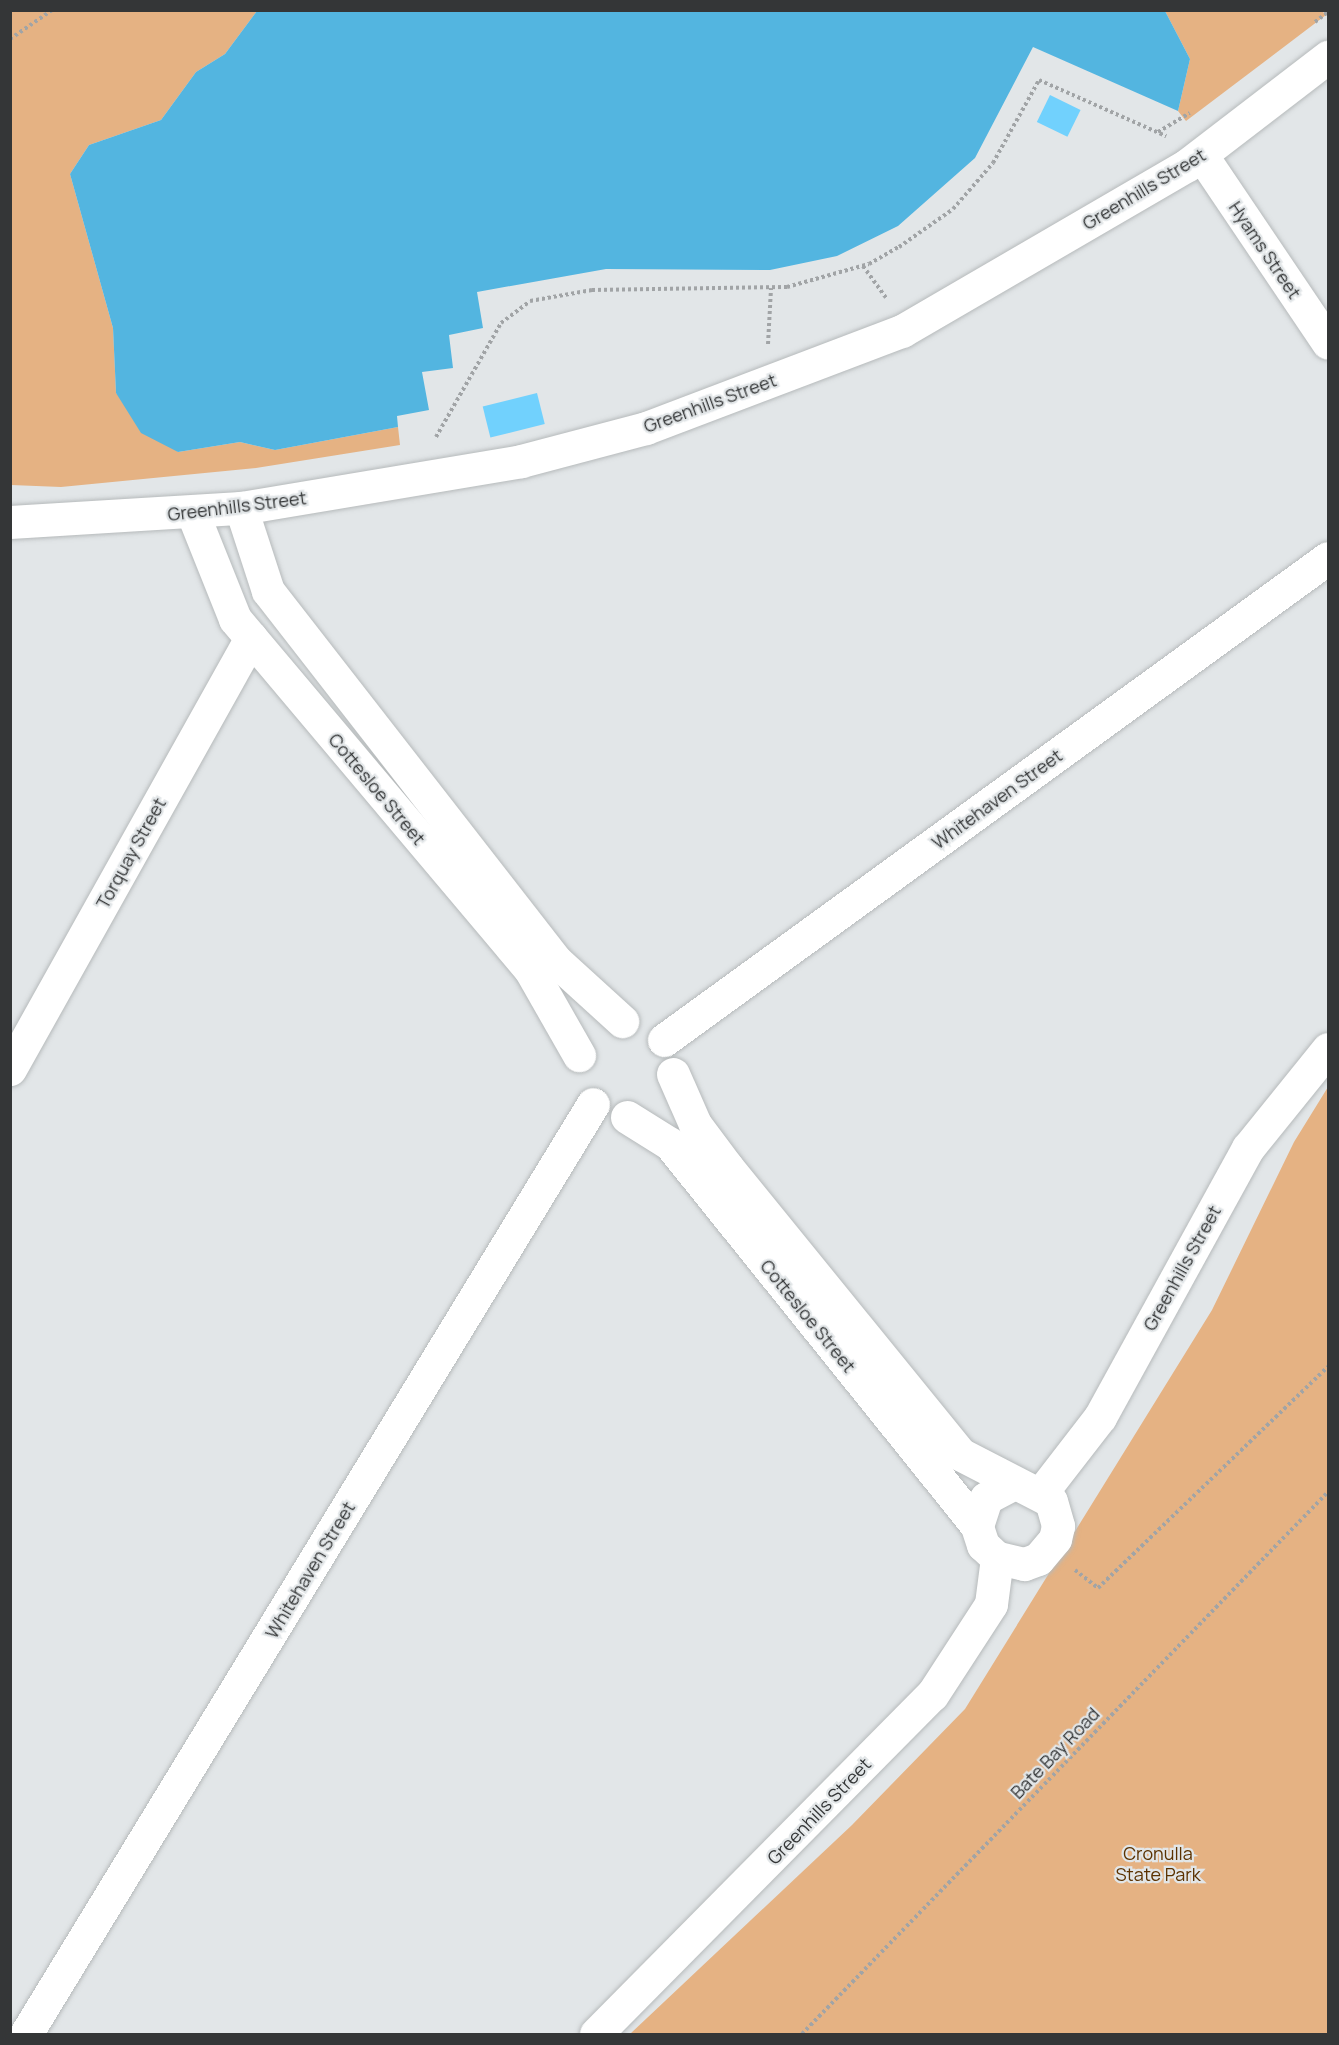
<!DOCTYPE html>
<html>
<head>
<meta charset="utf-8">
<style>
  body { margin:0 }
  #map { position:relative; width:1339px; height:2045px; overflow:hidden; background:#e2e6e8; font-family:Manrope,sans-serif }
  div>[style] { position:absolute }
  .green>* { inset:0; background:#e5b283 }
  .water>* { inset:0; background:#53b5e0 }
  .building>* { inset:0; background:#71d1fd; transform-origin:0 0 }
  .path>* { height:4px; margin-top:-2px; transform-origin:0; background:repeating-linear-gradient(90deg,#a1a4a6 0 3px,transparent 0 6px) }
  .roads { filter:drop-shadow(0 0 2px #b6babb) drop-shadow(0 0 2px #b6babb) }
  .street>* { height:33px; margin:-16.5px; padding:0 16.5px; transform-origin:16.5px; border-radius:16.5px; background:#fff }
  span { translate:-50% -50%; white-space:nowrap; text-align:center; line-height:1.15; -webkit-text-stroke:4.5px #e2e6e8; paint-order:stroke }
  .street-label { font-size:18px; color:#343637 }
  .park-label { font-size:18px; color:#5b3200 }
  .frame { position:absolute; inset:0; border:12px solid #343637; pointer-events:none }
</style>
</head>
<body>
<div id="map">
  <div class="green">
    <i style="clip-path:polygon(1321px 10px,1326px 15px,1186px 121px,1178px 111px,1190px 59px,1165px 11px)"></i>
    <i style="clip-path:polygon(11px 11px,257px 11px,225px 54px,196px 72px,161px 120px,89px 145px,70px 174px,113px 328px,116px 393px,178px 452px,240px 442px,275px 450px,398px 427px,400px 445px,256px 468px,61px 487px,11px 485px)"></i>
    <i style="clip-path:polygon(1328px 1087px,1328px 2034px,630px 2034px,852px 1825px,965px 1709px,1212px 1310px,1294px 1142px)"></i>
  </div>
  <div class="water">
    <i style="clip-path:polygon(257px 11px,1165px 11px,1190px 59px,1178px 111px,1033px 47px,975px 158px,898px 226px,837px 256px,770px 270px,606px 269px,477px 292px,483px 328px,449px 335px,453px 368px,422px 372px,429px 410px,397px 416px,398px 427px,275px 450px,240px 442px,178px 452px,141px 433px,116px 393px,113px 328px,70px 174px,89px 145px,161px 120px,196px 72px,225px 54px)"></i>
  </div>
  <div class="building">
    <i style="left:1050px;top:95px;width:34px;height:30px;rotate:26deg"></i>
    <i style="left:537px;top:393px;width:32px;height:56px;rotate:76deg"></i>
  </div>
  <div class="path">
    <i style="left:1315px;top:22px;width:16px;rotate:-38deg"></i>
    <i style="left:10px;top:39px;width:51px;rotate:-34.6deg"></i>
    <i style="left:1158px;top:132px;width:37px;rotate:-31deg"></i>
    <i style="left:863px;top:266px;width:39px;rotate:54deg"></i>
    <i style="left:768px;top:344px;width:56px;rotate:-86.9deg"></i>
    <i style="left:436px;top:437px;width:131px;rotate:-60.3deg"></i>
    <i style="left:501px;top:323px;width:36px;rotate:-37deg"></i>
    <i style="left:530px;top:301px;width:63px;rotate:-10.1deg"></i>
    <i style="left:592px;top:290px;width:195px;rotate:-0.9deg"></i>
    <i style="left:787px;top:287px;width:85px;rotate:-15.7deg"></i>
    <i style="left:869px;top:264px;width:34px;rotate:-30deg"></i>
    <i style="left:899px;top:247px;width:66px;rotate:-35.1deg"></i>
    <i style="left:953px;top:209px;width:61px;rotate:-49deg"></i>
    <i style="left:993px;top:163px;width:95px;rotate:-61deg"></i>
    <i style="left:1039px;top:80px;width:139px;rotate:23.8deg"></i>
    <i style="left:1075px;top:1570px;width:29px;rotate:38deg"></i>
    <i style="left:1098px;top:1588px;width:319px;rotate:-43.9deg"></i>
    <i style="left:802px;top:2034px;width:755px;rotate:-45.86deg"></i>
  </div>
  <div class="roads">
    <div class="street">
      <i style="left:1202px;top:156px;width:225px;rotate:56deg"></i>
      <i style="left:241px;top:508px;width:87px;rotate:72deg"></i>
      <i style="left:268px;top:591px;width:467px;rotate:52.1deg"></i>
      <i style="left:555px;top:960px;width:91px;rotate:42.3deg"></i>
      <i style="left:193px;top:514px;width:113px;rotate:68.2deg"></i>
      <i style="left:235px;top:619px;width:460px;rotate:49.9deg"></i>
      <i style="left:531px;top:971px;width:97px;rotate:60.3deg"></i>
      <i style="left:10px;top:522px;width:231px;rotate:-3.5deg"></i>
      <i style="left:241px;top:508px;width:284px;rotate:-9.5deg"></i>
      <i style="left:521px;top:461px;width:129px;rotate:-14.8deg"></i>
      <i style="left:646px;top:428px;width:274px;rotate:-20.8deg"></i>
      <i style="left:902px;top:331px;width:330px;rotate:-30.2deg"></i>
      <i style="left:1187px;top:165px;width:178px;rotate:-37.5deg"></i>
      <i style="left:664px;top:1040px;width:820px;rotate:-35.98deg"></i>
      <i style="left:10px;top:1069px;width:494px;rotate:-60.8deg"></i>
      <i style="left:673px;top:1074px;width:55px;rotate:66.3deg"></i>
      <i style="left:695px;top:1124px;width:54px;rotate:53.3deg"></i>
      <i style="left:727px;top:1167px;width:370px;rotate:50.9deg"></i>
      <i style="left:960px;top:1454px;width:102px;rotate:27.3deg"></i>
      <i style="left:1051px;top:1501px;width:26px;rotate:74deg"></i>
      <i style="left:1058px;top:1526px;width:13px;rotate:103deg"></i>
      <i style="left:1055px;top:1539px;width:26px;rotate:130deg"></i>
      <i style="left:1038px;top:1559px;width:15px;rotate:160deg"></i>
      <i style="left:1024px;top:1564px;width:28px;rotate:-167deg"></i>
      <i style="left:997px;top:1558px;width:19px;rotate:-137deg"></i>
      <i style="left:983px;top:1545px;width:20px;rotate:-108deg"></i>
      <i style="left:977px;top:1526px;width:29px;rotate:-72deg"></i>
      <i style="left:986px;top:1498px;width:30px;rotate:-28deg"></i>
      <i style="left:627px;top:1117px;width:51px;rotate:32.1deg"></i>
      <i style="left:670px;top:1144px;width:490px;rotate:51.2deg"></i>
      <i style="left:1042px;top:1492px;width:95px;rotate:-52.3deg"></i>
      <i style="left:1100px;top:1417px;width:307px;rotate:-61.2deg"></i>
      <i style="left:1248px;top:1148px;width:127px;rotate:-51.1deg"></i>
      <i style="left:26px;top:2034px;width:1089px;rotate:-58.63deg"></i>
      <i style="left:596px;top:2034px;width:477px;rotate:-45.3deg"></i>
      <i style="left:932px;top:1695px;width:108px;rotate:-57deg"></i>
      <i style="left:991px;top:1604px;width:46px;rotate:-82.6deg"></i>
    </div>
  </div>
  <div class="street-label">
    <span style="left:1144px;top:189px;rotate:-31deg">Greenhills Street</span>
    <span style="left:1265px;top:250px;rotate:56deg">Hyams Street</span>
    <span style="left:710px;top:403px;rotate:-20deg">Greenhills Street</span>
    <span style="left:237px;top:506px;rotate:-7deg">Greenhills Street</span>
    <span style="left:377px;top:789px;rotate:50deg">Cottesloe Street</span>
    <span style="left:997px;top:799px;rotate:-36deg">Whitehaven Street</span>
    <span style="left:131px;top:853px;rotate:-61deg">Torquay Street</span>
    <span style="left:1182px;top:1268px;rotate:-61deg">Greenhills Street</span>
    <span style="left:808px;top:1316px;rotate:51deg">Cottesloe Street</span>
    <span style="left:310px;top:1570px;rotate:-59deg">Whitehaven Street</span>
    <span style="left:1055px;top:1753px;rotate:-46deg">Bate Bay Road</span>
    <span style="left:819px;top:1811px;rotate:-46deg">Greenhills Street</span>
  </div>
  <div class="park-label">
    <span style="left:1158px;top:1864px">Cronulla<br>State Park</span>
  </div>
  <div class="frame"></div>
</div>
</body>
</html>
